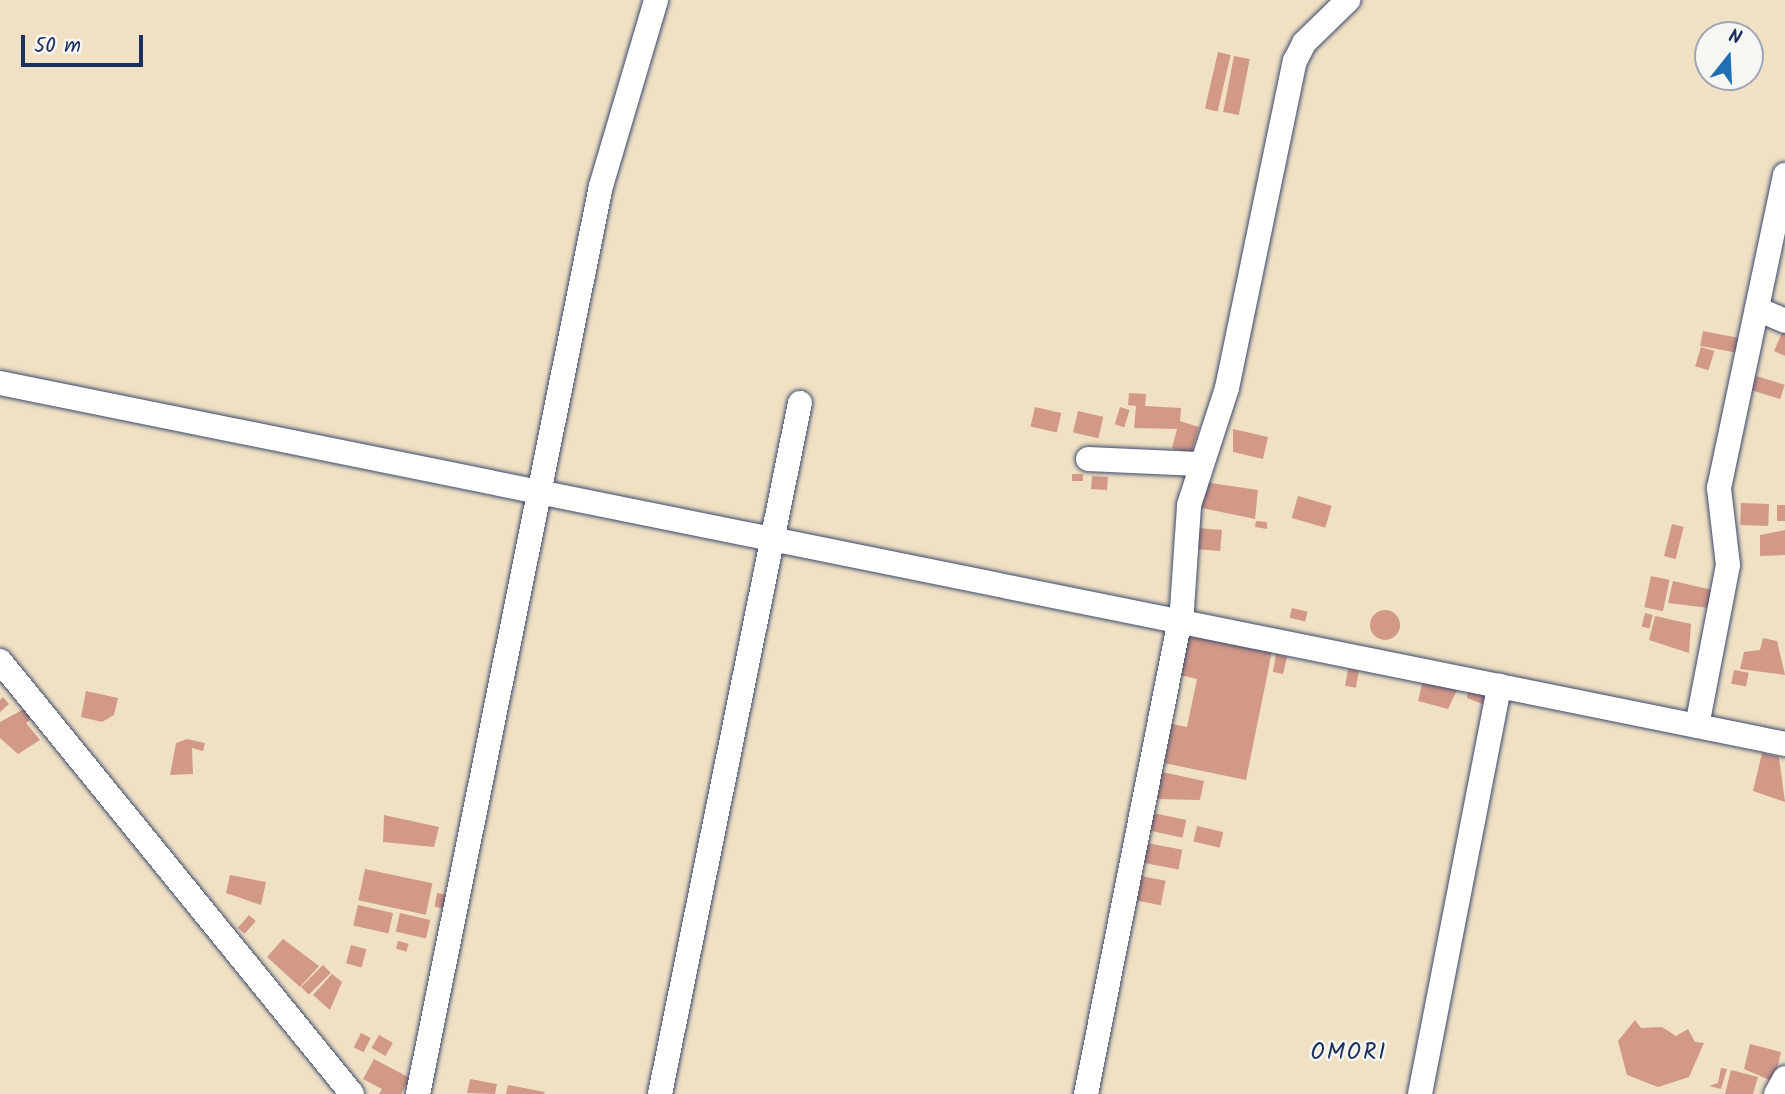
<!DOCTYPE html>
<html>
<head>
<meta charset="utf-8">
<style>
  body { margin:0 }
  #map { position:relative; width:1785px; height:1094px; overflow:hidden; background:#f0e1c4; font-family:Kalam,sans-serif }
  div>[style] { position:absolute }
  .building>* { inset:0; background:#d29888; transform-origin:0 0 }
  .round { border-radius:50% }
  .roads { filter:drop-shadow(0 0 2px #3b4a6d) drop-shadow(0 0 2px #3b4a6d) }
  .minor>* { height:24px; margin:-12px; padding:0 12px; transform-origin:12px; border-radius:12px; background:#fff }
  span { translate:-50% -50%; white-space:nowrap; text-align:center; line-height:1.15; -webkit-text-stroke:5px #f6f6f2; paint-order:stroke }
  .quarter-label { font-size:23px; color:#1b2f5e; letter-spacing:2px }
  .north { position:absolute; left:1694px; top:21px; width:70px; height:70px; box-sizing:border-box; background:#f6f6f2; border:2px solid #9ea6b7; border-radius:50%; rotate:18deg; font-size:19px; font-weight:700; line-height:28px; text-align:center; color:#1b2f5e }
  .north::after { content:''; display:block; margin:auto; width:24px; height:32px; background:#1f6fb2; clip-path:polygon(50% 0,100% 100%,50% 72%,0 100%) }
  .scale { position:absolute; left:21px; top:35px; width:122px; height:32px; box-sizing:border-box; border:4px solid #1b2f5e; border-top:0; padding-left:9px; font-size:21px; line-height:24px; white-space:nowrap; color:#1b2f5e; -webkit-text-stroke:5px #f6f6f2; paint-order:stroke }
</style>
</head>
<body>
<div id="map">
  <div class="building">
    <i style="left:1218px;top:52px;width:13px;height:58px;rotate:13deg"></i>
    <i style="left:1234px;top:56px;width:16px;height:57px;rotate:11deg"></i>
    <i style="clip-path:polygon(1785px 326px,1785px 356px,1774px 351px)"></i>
    <i style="left:1703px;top:331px;width:37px;height:15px;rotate:11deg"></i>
    <i style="left:1701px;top:347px;width:14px;height:20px;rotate:17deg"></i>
    <i style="left:1756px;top:376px;width:30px;height:15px;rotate:17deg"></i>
    <i style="clip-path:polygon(1129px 393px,1146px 394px,1145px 406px,1181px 408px,1180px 421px,1199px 427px,1191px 454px,1172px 448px,1177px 429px,1134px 428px,1136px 406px,1128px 405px)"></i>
    <i style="left:1035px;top:407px;width:27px;height:20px;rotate:13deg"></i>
    <i style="left:1120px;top:407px;width:10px;height:18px;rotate:17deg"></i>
    <i style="left:1078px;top:411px;width:26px;height:22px;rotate:13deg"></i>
    <i style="clip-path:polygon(1233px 429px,1268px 437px,1263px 459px,1233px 452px)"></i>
    <i style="left:1072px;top:474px;width:11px;height:7px"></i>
    <i style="left:1092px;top:476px;width:16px;height:13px;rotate:4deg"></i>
    <i style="clip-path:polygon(1204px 482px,1258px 490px,1255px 519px,1202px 508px)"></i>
    <i style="left:1298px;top:496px;width:35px;height:23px;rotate:16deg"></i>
    <i style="left:1741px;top:503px;width:28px;height:22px;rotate:2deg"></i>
    <i style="left:1777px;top:505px;width:8px;height:16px"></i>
    <i style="clip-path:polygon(1256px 521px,1267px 522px,1267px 529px,1255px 527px)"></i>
    <i style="left:1672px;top:524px;width:12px;height:33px;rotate:14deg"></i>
    <i style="left:1198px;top:528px;width:24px;height:21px;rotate:5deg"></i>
    <i style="clip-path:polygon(1785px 530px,1785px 555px,1760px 556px,1760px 535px)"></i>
    <i style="left:1651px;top:576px;width:19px;height:32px;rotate:12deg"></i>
    <i style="clip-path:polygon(1673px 581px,1713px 590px,1709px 608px,1668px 603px)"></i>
    <i style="left:1292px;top:608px;width:16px;height:10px;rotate:14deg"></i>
    <i class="round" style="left:1370px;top:610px;width:30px;height:30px"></i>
    <i style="left:1645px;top:613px;width:8px;height:14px;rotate:14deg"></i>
    <i style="clip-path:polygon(1655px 616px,1691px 624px,1689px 653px,1649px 640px)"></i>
    <i style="clip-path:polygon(1189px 634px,1272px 651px,1246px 780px,1164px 763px,1172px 724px,1187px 727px,1197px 679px,1180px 675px)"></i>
    <i style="clip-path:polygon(1763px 638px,1777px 641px,1785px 675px,1740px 669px,1744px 652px,1760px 650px)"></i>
    <i style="clip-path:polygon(1276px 654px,1287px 657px,1283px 674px,1273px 672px)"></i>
    <i style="left:1348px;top:669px;width:11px;height:17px;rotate:10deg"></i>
    <i style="left:1734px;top:670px;width:15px;height:14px;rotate:11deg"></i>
    <i style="clip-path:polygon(1423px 680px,1457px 690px,1448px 709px,1418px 701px)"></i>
    <i style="clip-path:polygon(1468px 690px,1492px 695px,1490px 707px,1467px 698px)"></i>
    <i style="clip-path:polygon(86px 691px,118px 698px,114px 715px,102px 722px,81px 717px)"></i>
    <i style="clip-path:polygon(3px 697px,9px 704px,0 712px,0 700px)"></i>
    <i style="clip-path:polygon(24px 709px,32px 718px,26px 723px,40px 740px,18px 754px,0 738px,0 722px)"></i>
    <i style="clip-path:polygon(187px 739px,205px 743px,203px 751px,192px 748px,193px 774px,170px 775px,176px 743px)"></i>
    <i style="clip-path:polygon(1762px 753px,1779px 757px,1785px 802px,1753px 791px)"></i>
    <i style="clip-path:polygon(1162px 772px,1204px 781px,1200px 800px,1157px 799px)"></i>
    <i style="left:1153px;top:813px;width:34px;height:18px;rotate:12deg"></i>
    <i style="clip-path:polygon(384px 815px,439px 827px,434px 847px,383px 842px)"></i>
    <i style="left:1197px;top:826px;width:27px;height:16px;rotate:13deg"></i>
    <i style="left:1147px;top:843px;width:36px;height:20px;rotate:11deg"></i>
    <i style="left:365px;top:869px;width:69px;height:32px;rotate:12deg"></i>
    <i style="clip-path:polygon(230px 875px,266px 882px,261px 905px,226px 893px)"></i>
    <i style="left:1141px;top:876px;width:25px;height:25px;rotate:11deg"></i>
    <i style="left:437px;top:893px;width:11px;height:14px;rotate:10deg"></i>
    <i style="left:358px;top:905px;width:36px;height:21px;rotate:13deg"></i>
    <i style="left:400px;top:913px;width:31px;height:19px;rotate:13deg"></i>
    <i style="left:249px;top:915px;width:9px;height:17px;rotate:41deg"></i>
    <i style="clip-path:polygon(283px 939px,319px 966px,300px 987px,267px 957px)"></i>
    <i style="left:398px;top:941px;width:11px;height:8px;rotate:15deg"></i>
    <i style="left:351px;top:945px;width:16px;height:19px;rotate:15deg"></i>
    <i style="left:323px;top:965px;width:11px;height:31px;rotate:45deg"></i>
    <i style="clip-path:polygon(332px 974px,342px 982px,330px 1010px,313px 995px)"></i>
    <i style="clip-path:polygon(1635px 1020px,1641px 1028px,1662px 1027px,1676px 1036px,1688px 1029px,1695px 1042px,1704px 1043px,1689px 1077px,1658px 1087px,1627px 1075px,1618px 1041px)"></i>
    <i style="left:361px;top:1033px;width:11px;height:16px;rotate:27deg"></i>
    <i style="left:379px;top:1035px;width:16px;height:15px;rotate:30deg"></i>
    <i style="clip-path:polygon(1750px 1044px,1781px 1052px,1774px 1082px,1744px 1069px)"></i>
    <i style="clip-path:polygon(374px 1059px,410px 1078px,401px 1094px,379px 1094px,382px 1089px,363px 1079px)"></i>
    <i style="clip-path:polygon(1721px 1068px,1727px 1069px,1721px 1089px,1709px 1086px,1718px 1083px)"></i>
    <i style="clip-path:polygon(1731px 1070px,1758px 1077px,1753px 1094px,1725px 1094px)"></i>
    <i style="clip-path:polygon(470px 1079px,497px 1084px,495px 1094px,467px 1093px)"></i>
    <i style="clip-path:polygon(508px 1085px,545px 1092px,544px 1094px,506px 1094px)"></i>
  </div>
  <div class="roads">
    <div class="minor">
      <i style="left:1757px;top:309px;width:30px;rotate:23deg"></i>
      <i style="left:0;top:383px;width:1821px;rotate:11.43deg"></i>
      <i style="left:1088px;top:459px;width:110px;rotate:2.6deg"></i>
      <i style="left:0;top:661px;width:558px;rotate:50.89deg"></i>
      <i style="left:1697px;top:726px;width:164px;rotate:-79.1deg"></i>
      <i style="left:1728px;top:565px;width:78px;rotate:-96.7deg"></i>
      <i style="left:1719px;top:488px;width:320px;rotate:-78.1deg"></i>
      <i style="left:418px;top:1094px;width:926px;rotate:-78.61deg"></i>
      <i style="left:601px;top:186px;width:194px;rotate:-73.5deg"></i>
      <i style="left:660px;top:1094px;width:705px;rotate:-78.55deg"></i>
      <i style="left:1086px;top:1094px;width:494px;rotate:-78.8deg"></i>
      <i style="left:1182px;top:609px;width:104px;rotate:-86.1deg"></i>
      <i style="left:1189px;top:505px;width:123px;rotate:-72deg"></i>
      <i style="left:1227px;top:388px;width:334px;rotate:-78.3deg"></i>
      <i style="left:1295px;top:61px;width:20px;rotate:-63deg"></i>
      <i style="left:1304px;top:43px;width:62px;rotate:-44.3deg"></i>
      <i style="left:1420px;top:1094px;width:416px;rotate:-79deg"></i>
      <i style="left:1776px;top:1094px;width:18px;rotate:-61deg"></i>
    </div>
  </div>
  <div class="quarter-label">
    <span style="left:1349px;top:1053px">OMORI</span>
  </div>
  <div class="north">N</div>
  <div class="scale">50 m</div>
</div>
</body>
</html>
